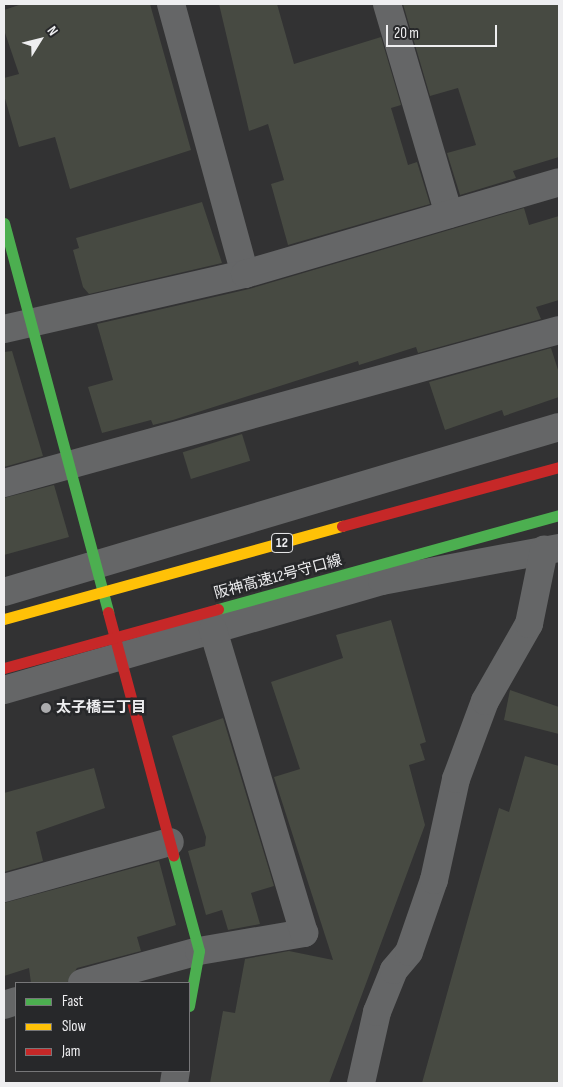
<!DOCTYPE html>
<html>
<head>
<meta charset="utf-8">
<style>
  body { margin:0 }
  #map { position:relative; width:563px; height:1087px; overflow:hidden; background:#323233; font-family:"Sofia Sans Condensed","Noto Sans JP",sans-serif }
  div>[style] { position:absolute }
  .building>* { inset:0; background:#474a42; transform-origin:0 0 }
  .street>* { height:28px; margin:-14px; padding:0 14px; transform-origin:14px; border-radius:14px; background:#656667 }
  .fast>* { height:11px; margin:-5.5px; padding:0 5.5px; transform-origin:5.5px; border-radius:5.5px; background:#4caf50 }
  .slow>* { height:11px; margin:-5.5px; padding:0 5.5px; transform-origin:5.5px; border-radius:5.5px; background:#ffc107 }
  .jam>* { height:11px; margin:-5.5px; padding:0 5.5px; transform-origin:5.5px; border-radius:5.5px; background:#c62828 }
  .dots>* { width:14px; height:14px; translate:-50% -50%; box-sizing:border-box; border:2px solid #27282a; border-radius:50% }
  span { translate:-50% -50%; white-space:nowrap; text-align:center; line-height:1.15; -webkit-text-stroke:5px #27282a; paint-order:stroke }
  .shield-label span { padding:1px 4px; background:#27282a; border:1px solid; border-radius:4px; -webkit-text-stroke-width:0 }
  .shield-label { font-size:14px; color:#eeeef0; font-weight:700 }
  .street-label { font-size:15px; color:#eeeef0 }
  .poi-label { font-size:15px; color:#eeeef0; font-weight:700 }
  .left { translate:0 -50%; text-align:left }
  .frame { position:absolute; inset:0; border:5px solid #eeeef0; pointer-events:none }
  .legend { position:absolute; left:15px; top:982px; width:175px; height:90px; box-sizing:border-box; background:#27282a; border:1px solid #777779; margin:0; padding:6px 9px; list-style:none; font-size:15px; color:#eeeef0 }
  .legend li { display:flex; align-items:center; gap:10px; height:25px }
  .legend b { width:25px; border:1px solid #777779 }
  .north { position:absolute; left:15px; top:15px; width:50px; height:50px; -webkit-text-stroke:4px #27282a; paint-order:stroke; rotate:54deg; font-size:14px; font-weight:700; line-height:20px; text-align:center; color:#eeeef0 }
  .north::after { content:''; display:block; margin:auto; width:18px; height:22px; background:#eeeef0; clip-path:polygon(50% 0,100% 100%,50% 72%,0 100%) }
  .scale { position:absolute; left:386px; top:25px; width:111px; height:22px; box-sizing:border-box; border:2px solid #eeeef0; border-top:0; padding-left:6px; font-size:15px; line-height:18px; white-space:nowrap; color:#eeeef0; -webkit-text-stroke:4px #27282a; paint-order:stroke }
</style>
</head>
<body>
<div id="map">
  <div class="building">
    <i style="clip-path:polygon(22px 4px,150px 4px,191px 150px,70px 189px,55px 137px,19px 147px,4px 95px,4px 78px,19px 74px,4px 30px,4px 10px)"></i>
    <i style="clip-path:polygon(219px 4px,277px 4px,294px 64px,381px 37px,401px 105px,391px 108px,408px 165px,417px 162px,430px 204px,288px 245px,271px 184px,284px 180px,268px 124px,249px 131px)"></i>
    <i style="clip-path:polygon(403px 4px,559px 4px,559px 157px,513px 171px,516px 178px,460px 195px,447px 153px,476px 145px,458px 88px,430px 96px)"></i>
    <i style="clip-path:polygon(202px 202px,222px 263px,89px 294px,83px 287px,73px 250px,79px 248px,76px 238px)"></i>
    <i style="clip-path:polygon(524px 208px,529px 225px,559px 216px,559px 300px,536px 307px,541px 319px,418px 353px,416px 347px,359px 365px,358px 361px,173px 420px,153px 425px,151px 420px,102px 433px,88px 387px,113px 380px,97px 324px,249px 289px)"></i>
    <i style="clip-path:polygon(551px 348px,559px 373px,559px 397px,504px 416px,502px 410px,445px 430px,429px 382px)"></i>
    <i style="clip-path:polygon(12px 351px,43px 456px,4px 467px,4px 352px)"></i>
    <i style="left:242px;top:434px;width:28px;height:62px;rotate:73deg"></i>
    <i style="clip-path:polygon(54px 485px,69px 537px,4px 555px,4px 498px)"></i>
    <i style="clip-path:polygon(391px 620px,426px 742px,420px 744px,425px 760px,409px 765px,425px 825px,329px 1083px,210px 1083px,223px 1011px,235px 1013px,245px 959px,289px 951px,333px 960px,274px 777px,300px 769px,271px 682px,343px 658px,336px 635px)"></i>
    <i style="clip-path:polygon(510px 690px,559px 707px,559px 734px,504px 720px)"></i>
    <i style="clip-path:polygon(223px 718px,274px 886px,251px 893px,260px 924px,228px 930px,222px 910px,206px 915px,188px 851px,205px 846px,206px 837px,172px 736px)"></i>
    <i style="clip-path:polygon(525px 756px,559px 766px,559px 1083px,422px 1083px,499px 808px,509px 812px)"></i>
    <i style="clip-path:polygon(94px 768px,105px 808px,36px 832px,43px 861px,4px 872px,4px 793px)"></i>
    <i style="clip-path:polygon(159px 861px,176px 925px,137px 937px,141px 951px,77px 968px,67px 983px,31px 983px,29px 968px,4px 976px,4px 903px)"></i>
  </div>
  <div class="street">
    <i style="left:171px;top:4px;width:280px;rotate:74.7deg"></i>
    <i style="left:387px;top:4px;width:219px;rotate:73.6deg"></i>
    <i style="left:4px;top:329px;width:247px;rotate:-12.9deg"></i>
    <i style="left:245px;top:274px;width:327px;rotate:-16.3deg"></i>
    <i style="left:4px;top:483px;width:576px;rotate:-15.41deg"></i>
    <i style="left:4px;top:592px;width:579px;rotate:-16.56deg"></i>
    <i style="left:4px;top:690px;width:393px;rotate:-16.1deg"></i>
    <i style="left:382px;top:581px;width:180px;rotate:-10.6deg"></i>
    <i style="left:4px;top:888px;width:172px;rotate:-15.5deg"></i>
    <i style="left:82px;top:983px;width:121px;rotate:-15.3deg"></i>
    <i style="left:199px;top:951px;width:107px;rotate:-9.7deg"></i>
    <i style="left:304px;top:933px;width:317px;rotate:-106.7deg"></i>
    <i style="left:4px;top:1005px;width:13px;rotate:-18deg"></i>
    <i style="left:174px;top:1083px;width:12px;rotate:-81deg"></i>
    <i style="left:361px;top:1083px;width:73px;rotate:-77.3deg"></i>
    <i style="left:377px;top:1012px;width:45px;rotate:-68deg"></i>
    <i style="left:394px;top:970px;width:23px;rotate:-50deg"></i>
    <i style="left:409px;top:952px;width:76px;rotate:-70.9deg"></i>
    <i style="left:434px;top:880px;width:103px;rotate:-77.7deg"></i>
    <i style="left:456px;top:779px;width:83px;rotate:-69.6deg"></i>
    <i style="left:485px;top:701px;width:89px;rotate:-60.3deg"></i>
    <i style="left:529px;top:624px;width:76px;rotate:-78.5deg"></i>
  </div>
  <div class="fast">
    <i style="left:4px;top:223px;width:403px;rotate:75deg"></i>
    <i style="left:218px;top:609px;width:354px;rotate:-15.4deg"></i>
    <i style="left:173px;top:855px;width:99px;rotate:74.8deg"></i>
    <i style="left:199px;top:951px;width:56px;rotate:100.3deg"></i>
  </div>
  <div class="slow">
    <i style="left:4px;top:619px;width:351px;rotate:-15.4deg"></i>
  </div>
  <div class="jam">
    <i style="left:342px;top:526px;width:225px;rotate:-15.2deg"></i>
    <i style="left:108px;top:612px;width:252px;rotate:75deg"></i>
    <i style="left:4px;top:668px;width:222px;rotate:-15.4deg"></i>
  </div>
  <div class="dots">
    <i style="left:46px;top:708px;background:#acacae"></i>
  </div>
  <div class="shield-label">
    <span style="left:282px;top:543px">12</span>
  </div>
  <div class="street-label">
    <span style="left:278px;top:577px;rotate:-15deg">阪神高速12号守口線</span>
  </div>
  <div class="poi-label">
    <span class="left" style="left:56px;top:708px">太子橋三丁目</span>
  </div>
  <div class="frame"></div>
  <ul class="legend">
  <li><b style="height:6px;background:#4caf50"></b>Fast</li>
  <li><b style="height:6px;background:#ffc107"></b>Slow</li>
  <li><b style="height:6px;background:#c62828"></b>Jam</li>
  </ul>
  <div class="north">N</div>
  <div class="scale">20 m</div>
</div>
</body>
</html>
